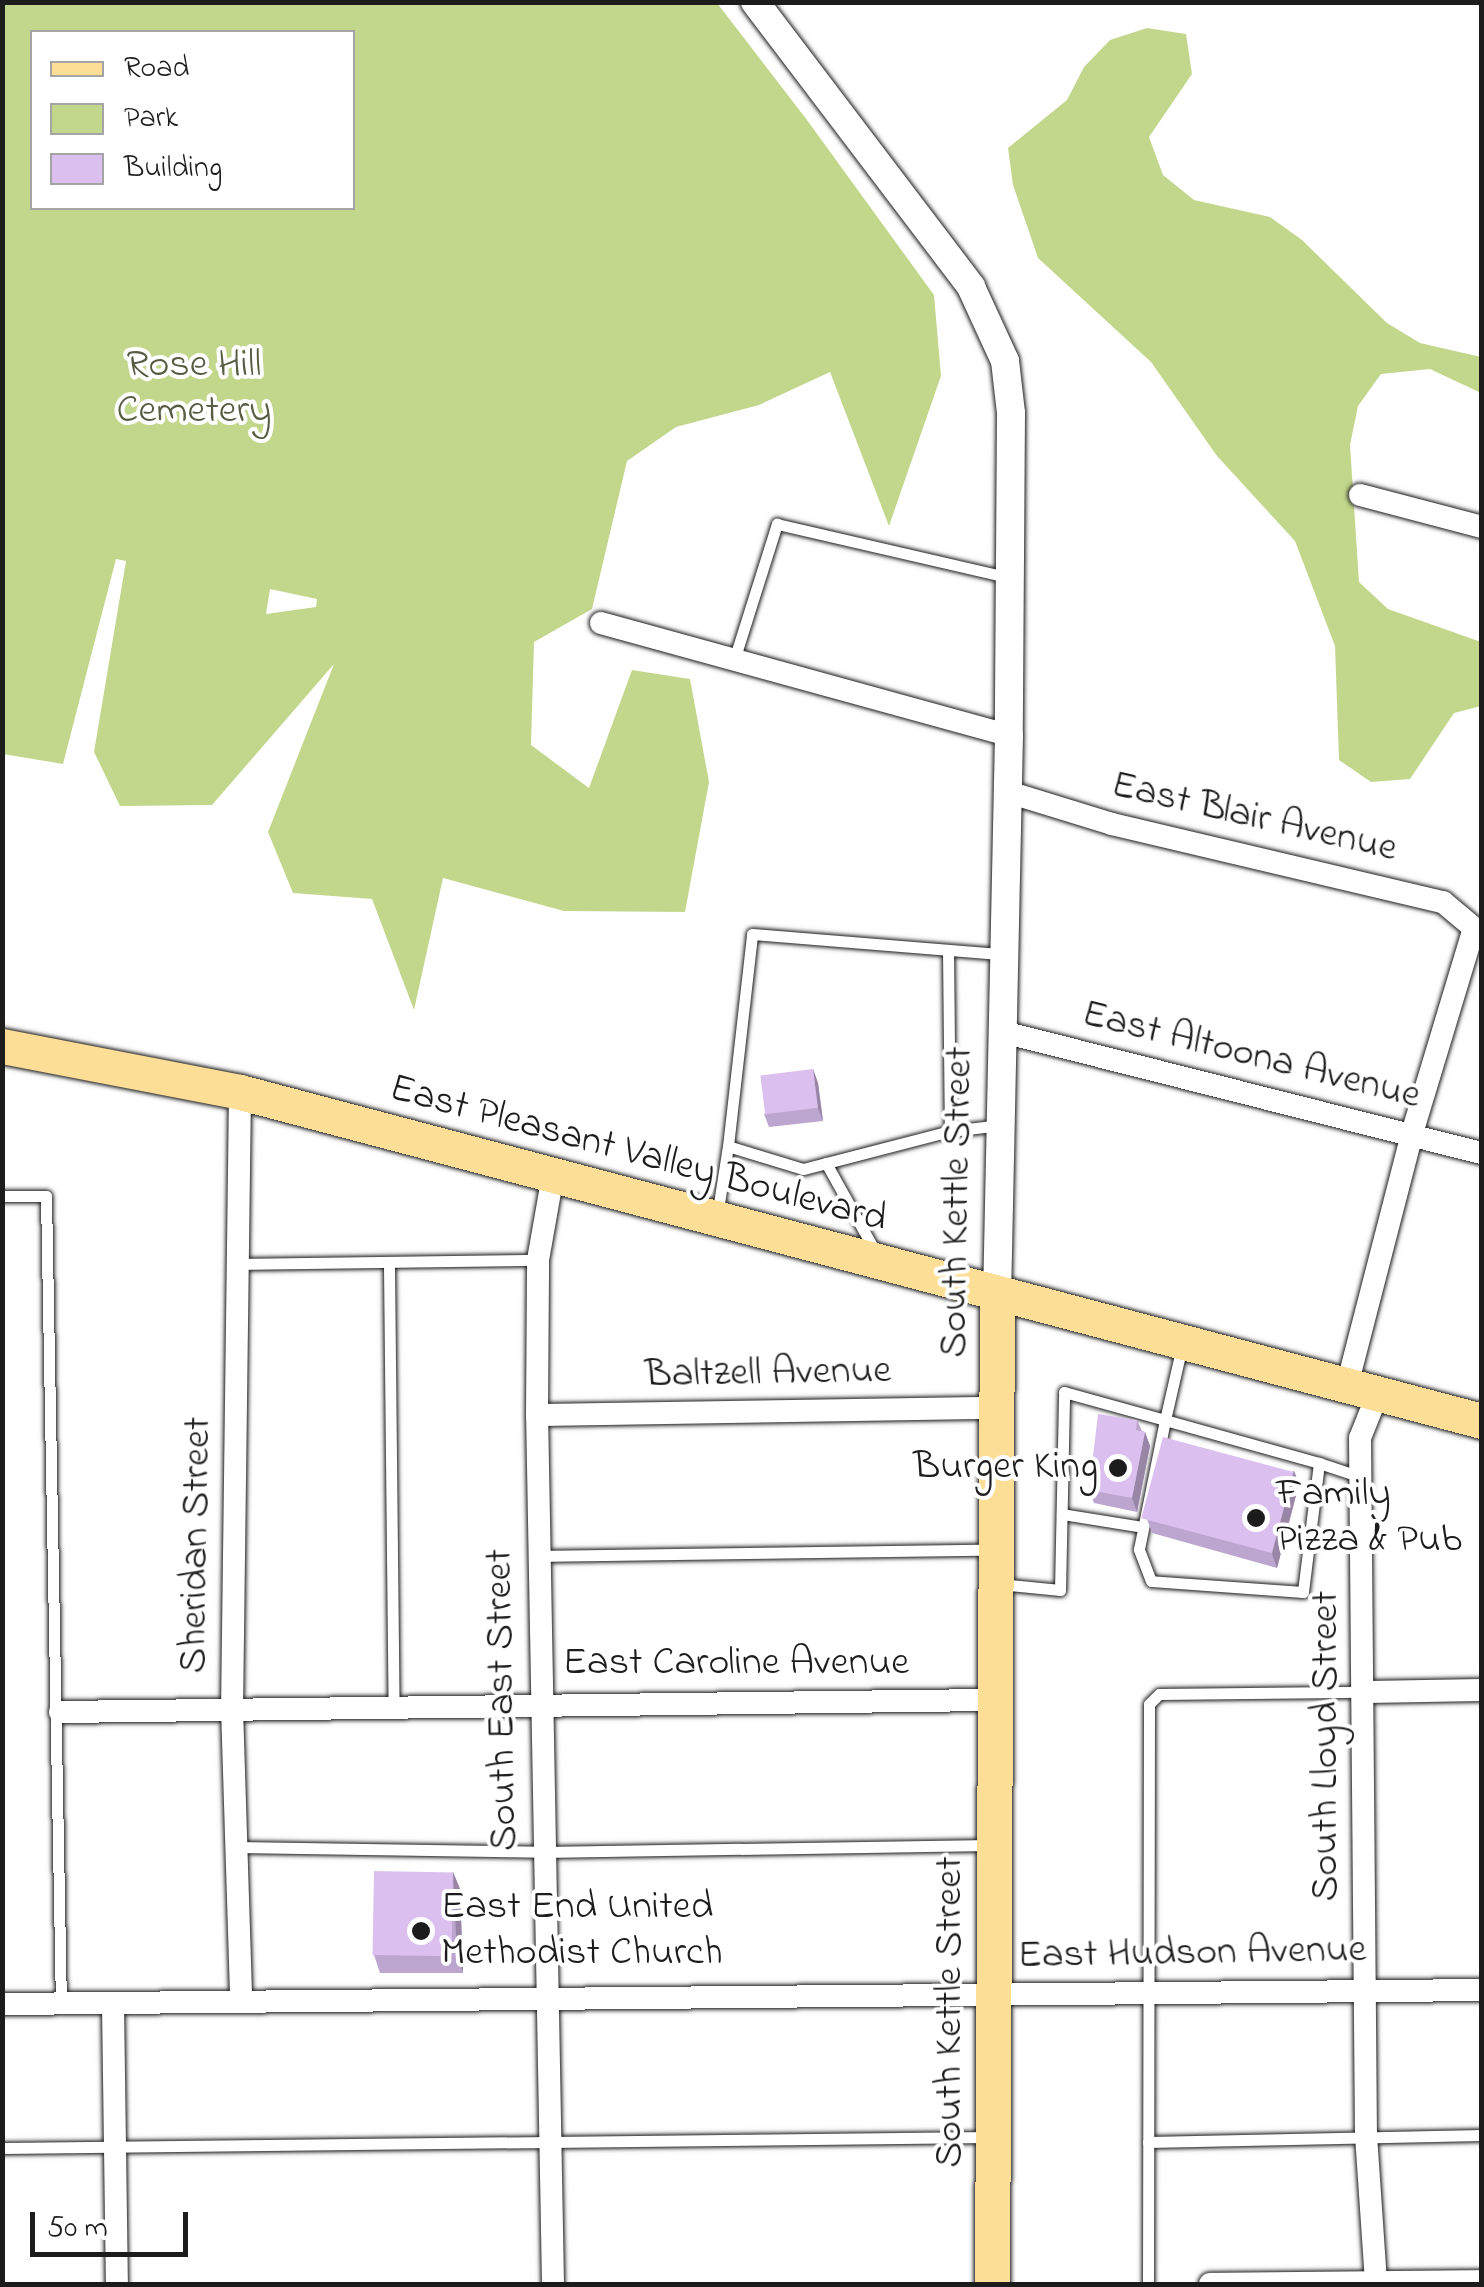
<!DOCTYPE html>
<html>
<head>
<meta charset="utf-8">
<style>
  body { margin:0 }
  #map { position:relative; width:1484px; height:2287px; overflow:hidden; background:#fff; font-family:"Indie Flower",sans-serif }
  div>[style] { position:absolute }
  .green>* { inset:0; background:#c3d78c }
  .roads { filter:drop-shadow(0 0 2px #1c1c1c) drop-shadow(0 0 2px #1c1c1c) }
  .service>* { height:11px; margin:-5.5px; padding:0 5.5px; transform-origin:5.5px; border-radius:5.5px; background:#fff }
  .minor>* { height:22px; margin:-11px; padding:0 11px; transform-origin:11px; border-radius:11px; background:#fff }
  .tertiary>* { height:28px; margin:-14px; padding:0 14px; transform-origin:14px; border-radius:14px; background:#fff }
  .primary>* { height:35px; margin:-17.5px; padding:0 17.5px; transform-origin:17.5px; border-radius:17.5px; background:#fdde96 }
  .wall>* { inset:0; background:#bca5ce }
  .shaded-wall>* { inset:0; background:#9986a7 }
  .building>* { inset:0; background:#dbc0ef; transform-origin:0 0 }
  .dots>* { width:28px; height:28px; translate:-50% -50%; box-sizing:border-box; border:5px solid #fff; border-radius:50% }
  span { translate:-50% -50%; white-space:nowrap; text-align:center; line-height:1.15; -webkit-text-stroke:8px #fff; paint-order:stroke }
  .park-label { font-size:40px; color:#565d43 }
  .street-label { font-size:40px; color:#1c1c1c }
  .poi-label { font-size:40px; color:#1c1c1c }
  .right { translate:-100% -50%; text-align:right }
  .left { translate:0 -50%; text-align:left }
  .frame { position:absolute; inset:0; border:5px solid #1c1c1c; pointer-events:none }
  .legend { position:absolute; left:30px; top:30px; width:325px; height:180px; box-sizing:border-box; background:#fff; border:2px solid #a4a4a4; margin:0; padding:12px 18px; list-style:none; font-size:30px; color:#1c1c1c }
  .legend li { display:flex; align-items:center; gap:20px; height:50px }
  .legend b { width:50px; border:2px solid #a4a4a4 }
  .scale { position:absolute; left:30px; top:2212px; width:158px; height:45px; box-sizing:border-box; border:5px solid #1c1c1c; border-top:0; padding-left:12px; font-size:30px; line-height:35px; white-space:nowrap; color:#1c1c1c; -webkit-text-stroke:8px #fff; paint-order:stroke }
</style>
</head>
<body>
<div id="map">
  <div class="green">
    <i style="clip-path:polygon(evenodd,2px 3px,717px 3px,807px 120px,934px 295px,941px 376px,889px 526px,830px 372px,759px 405px,676px 427px,627px 461px,592px 609px,534px 642px,531px 745px,589px 788px,632px 670px,690px 679px,709px 782px,685px 912px,564px 911px,443px 878px,414px 1010px,372px 899px,293px 893px,268px 832px,334px 664px,212px 805px,120px 806px,94px 752px,126px 561px,116px 559px,63px 764px,3px 754px,2px 3px,32px 32px,352px 32px,352px 208px,32px 208px,32px 32px,2px 3px,270px 589px,317px 599px,316px 607px,266px 614px,270px 589px)"></i>
    <i style="clip-path:polygon(1147px 28px,1186px 34px,1192px 74px,1149px 137px,1163px 175px,1194px 200px,1270px 217px,1302px 240px,1387px 323px,1420px 343px,1481px 357px,1481px 393px,1430px 369px,1381px 374px,1358px 406px,1350px 445px,1359px 582px,1388px 609px,1481px 642px,1481px 706px,1454px 713px,1410px 779px,1371px 782px,1339px 760px,1335px 646px,1295px 541px,1217px 456px,1151px 362px,1038px 258px,1013px 185px,1008px 148px,1067px 100px,1084px 67px,1110px 40px)"></i>
  </div>
  <div class="roads">
    <div class="service">
      <i style="left:734px;top:660px;width:143px;rotate:-72.5deg"></i>
      <i style="left:777px;top:524px;width:239px;rotate:13deg"></i>
      <i style="left:948px;top:950px;width:181px;rotate:89.4deg"></i>
      <i style="left:1001px;top:1125px;width:51px;rotate:173.3deg"></i>
      <i style="left:950px;top:1131px;width:152px;rotate:165.5deg"></i>
      <i style="left:803px;top:1169px;width:78px;rotate:-163deg"></i>
      <i style="left:728px;top:1146px;width:213px;rotate:-83.5deg"></i>
      <i style="left:752px;top:934px;width:252px;rotate:4.6deg"></i>
      <i style="left:826px;top:1163px;width:103px;rotate:60.9deg"></i>
      <i style="left:2px;top:1196px;width:44px"></i>
      <i style="left:46px;top:1196px;width:809px;rotate:88.94deg"></i>
      <i style="left:717px;top:1216px;width:71px;rotate:-81.1deg"></i>
      <i style="left:239px;top:1264px;width:299px;rotate:-0.8deg"></i>
      <i style="left:389px;top:1266px;width:445px;rotate:89.4deg"></i>
      <i style="left:1319px;top:1463px;width:44px;rotate:18.4deg"></i>
      <i style="left:1062px;top:1514px;width:82px;rotate:9.1deg"></i>
      <i style="left:539px;top:1556px;width:453px;rotate:-0.8deg"></i>
      <i style="left:1000px;top:1584px;width:60px;rotate:5.7deg"></i>
      <i style="left:1060px;top:1590px;width:198px;rotate:-88.8deg"></i>
      <i style="left:1064px;top:1392px;width:105px;rotate:15.5deg"></i>
      <i style="left:1165px;top:1420px;width:160px;rotate:15.6deg"></i>
      <i style="left:1319px;top:1463px;width:130px;rotate:97.1deg"></i>
      <i style="left:1303px;top:1592px;width:152px;rotate:-175.9deg"></i>
      <i style="left:1151px;top:1581px;width:34px;rotate:-111deg"></i>
      <i style="left:1139px;top:1549px;width:132px;rotate:-78.6deg"></i>
      <i style="left:1165px;top:1420px;width:76px;rotate:-77.1deg"></i>
      <i style="left:236px;top:1847px;width:306px;rotate:0.9deg"></i>
      <i style="left:542px;top:1852px;width:448px;rotate:-0.9deg"></i>
      <i style="left:1148px;top:2142px;width:334px;rotate:-1.2deg"></i>
      <i style="left:2px;top:2148px;width:986px;rotate:-0.64deg"></i>
      <i style="left:1148px;top:2284px;width:580px;rotate:-89.9deg"></i>
      <i style="left:1149px;top:1704px;width:14px;rotate:-45deg"></i>
      <i style="left:1159px;top:1694px;width:204px;rotate:-0.6deg"></i>
    </div>
    <div class="minor">
      <i style="left:1360px;top:495px;width:126px;rotate:14.7deg"></i>
      <i style="left:601px;top:623px;width:423px;rotate:15.4deg"></i>
      <i style="left:1008px;top:792px;width:109px;rotate:17.1deg"></i>
      <i style="left:1112px;top:824px;width:340px;rotate:13.3deg"></i>
      <i style="left:1443px;top:902px;width:40px;rotate:40deg"></i>
      <i style="left:1474px;top:928px;width:215px;rotate:106.8deg"></i>
      <i style="left:1412px;top:1134px;width:259px;rotate:104.5deg"></i>
      <i style="left:1003px;top:1032px;width:494px;rotate:14.2deg"></i>
      <i style="left:240px;top:1092px;width:616px;rotate:90.74deg"></i>
      <i style="left:232px;top:1708px;width:292px;rotate:88.2deg"></i>
      <i style="left:537px;top:1415px;width:462px;rotate:-0.9deg"></i>
      <i style="left:1367px;top:1692px;width:115px;rotate:-1deg"></i>
      <i style="left:60px;top:1712px;width:933px;rotate:-0.74deg"></i>
      <i style="left:2px;top:2004px;width:1480px;rotate:-0.54deg"></i>
      <i style="left:113px;top:2004px;width:280px;rotate:89.2deg"></i>
      <i style="left:1376px;top:2282px;width:145px;rotate:-93.9deg"></i>
      <i style="left:1366px;top:2137px;width:699px;rotate:-90.49deg"></i>
      <i style="left:1360px;top:1438px;width:48px;rotate:-68.2deg"></i>
      <i style="left:553px;top:2284px;width:869px;rotate:-91.05deg"></i>
      <i style="left:537px;top:1415px;width:155px;rotate:-89.6deg"></i>
      <i style="left:538px;top:1260px;width:86px;rotate:-80deg"></i>
      <i style="left:1210px;top:2284px;width:272px;rotate:-0.6deg"></i>
    </div>
    <div class="tertiary">
      <i style="left:755px;top:2px;width:358px;rotate:52.8deg"></i>
      <i style="left:971px;top:287px;width:81px;rotate:65.3deg"></i>
      <i style="left:1005px;top:361px;width:52px;rotate:83.4deg"></i>
      <i style="left:1011px;top:413px;width:322px;rotate:90.4deg"></i>
      <i style="left:1009px;top:735px;width:562px;rotate:91.22deg"></i>
    </div>
    <div class="primary">
      <i style="left:2px;top:1046px;width:242px;rotate:10.9deg"></i>
      <i style="left:240px;top:1092px;width:1285px;rotate:14.84deg"></i>
      <i style="left:992px;top:2284px;width:987px;rotate:-89.71deg"></i>
    </div>
  </div>
  <div class="wall">
    <i style="clip-path:polygon(813px 1069px,818px 1083px,823px 1121px,769px 1127px,764px 1114px)"></i>
    <i style="clip-path:polygon(1137px 1420px,1142px 1431px,1145px 1432px,1150px 1446px,1137px 1512px,1094px 1503px,1089px 1490px)"></i>
    <i style="clip-path:polygon(1294px 1471px,1299px 1484px,1277px 1568px,1152px 1533px,1147px 1519px)"></i>
    <i style="clip-path:polygon(453px 1872px,460px 1889px,463px 1973px,380px 1973px,374px 1955px)"></i>
  </div>
  <div class="shaded-wall">
    <i style="clip-path:polygon(813px 1069px,818px 1083px,823px 1121px,818px 1108px)"></i>
    <i style="clip-path:polygon(1145px 1432px,1150px 1446px,1137px 1512px,1132px 1498px)"></i>
    <i style="clip-path:polygon(1294px 1471px,1299px 1484px,1277px 1568px,1272px 1554px)"></i>
    <i style="clip-path:polygon(453px 1872px,460px 1889px,463px 1973px,457px 1955px)"></i>
  </div>
  <div class="building">
    <i style="left:813px;top:1069px;width:39px;height:53px;rotate:83deg"></i>
    <i style="clip-path:polygon(1098px 1414px,1137px 1420px,1136px 1430px,1145px 1432px,1132px 1498px,1089px 1490px)"></i>
    <i style="left:1163px;top:1437px;width:135px;height:84px;rotate:15deg"></i>
    <i style="left:374px;top:1871px;width:79px;height:84px;rotate:1deg"></i>
  </div>
  <div class="dots">
    <i style="left:1118px;top:1468px;background:#1c1c1c"></i>
    <i style="left:1256px;top:1518px;background:#1c1c1c"></i>
    <i style="left:421px;top:1931px;background:#1c1c1c"></i>
  </div>
  <div class="park-label">
    <span style="left:194px;top:389px">Rose Hill<br>Cemetery</span>
  </div>
  <div class="street-label">
    <span style="left:1254px;top:818px;rotate:13deg">East Blair Avenue</span>
    <span style="left:1251px;top:1056px;rotate:14deg">East Altoona Avenue</span>
    <span style="left:638px;top:1155px;rotate:15deg">East Pleasant Valley Boulevard</span>
    <span style="left:958px;top:1202px;rotate:-89deg">South Kettle Street</span>
    <span style="left:768px;top:1374px;rotate:-1deg">Baltzell Avenue</span>
    <span style="left:197px;top:1545px;rotate:-89deg">Sheridan Street</span>
    <span style="left:736px;top:1664px">East Caroline Avenue</span>
    <span style="left:503px;top:1700px;rotate:-91deg">South East Street</span>
    <span style="left:1327px;top:1746px;rotate:-90deg">South Lloyd Street</span>
    <span style="left:1192px;top:1954px;rotate:-1deg">East Hudson Avenue</span>
    <span style="left:951px;top:2012px;rotate:-90deg">South Kettle Street</span>
  </div>
  <div class="poi-label">
    <span class="right" style="left:1098px;top:1468px">Burger King</span>
    <span class="left" style="left:1276px;top:1518px">Family<br>Pizza &amp; Pub</span>
    <span class="left" style="left:441px;top:1931px">East End United<br>Methodist Church</span>
  </div>
  <div class="frame"></div>
  <ul class="legend">
  <li><b style="height:12px;background:#fdde96"></b>Road</li>
  <li><b style="height:28px;background:#c3d78c"></b>Park</li>
  <li><b style="height:28px;background:#dbc0ef"></b>Building</li>
  </ul>
  <div class="scale">50 m</div>
</div>
</body>
</html>
